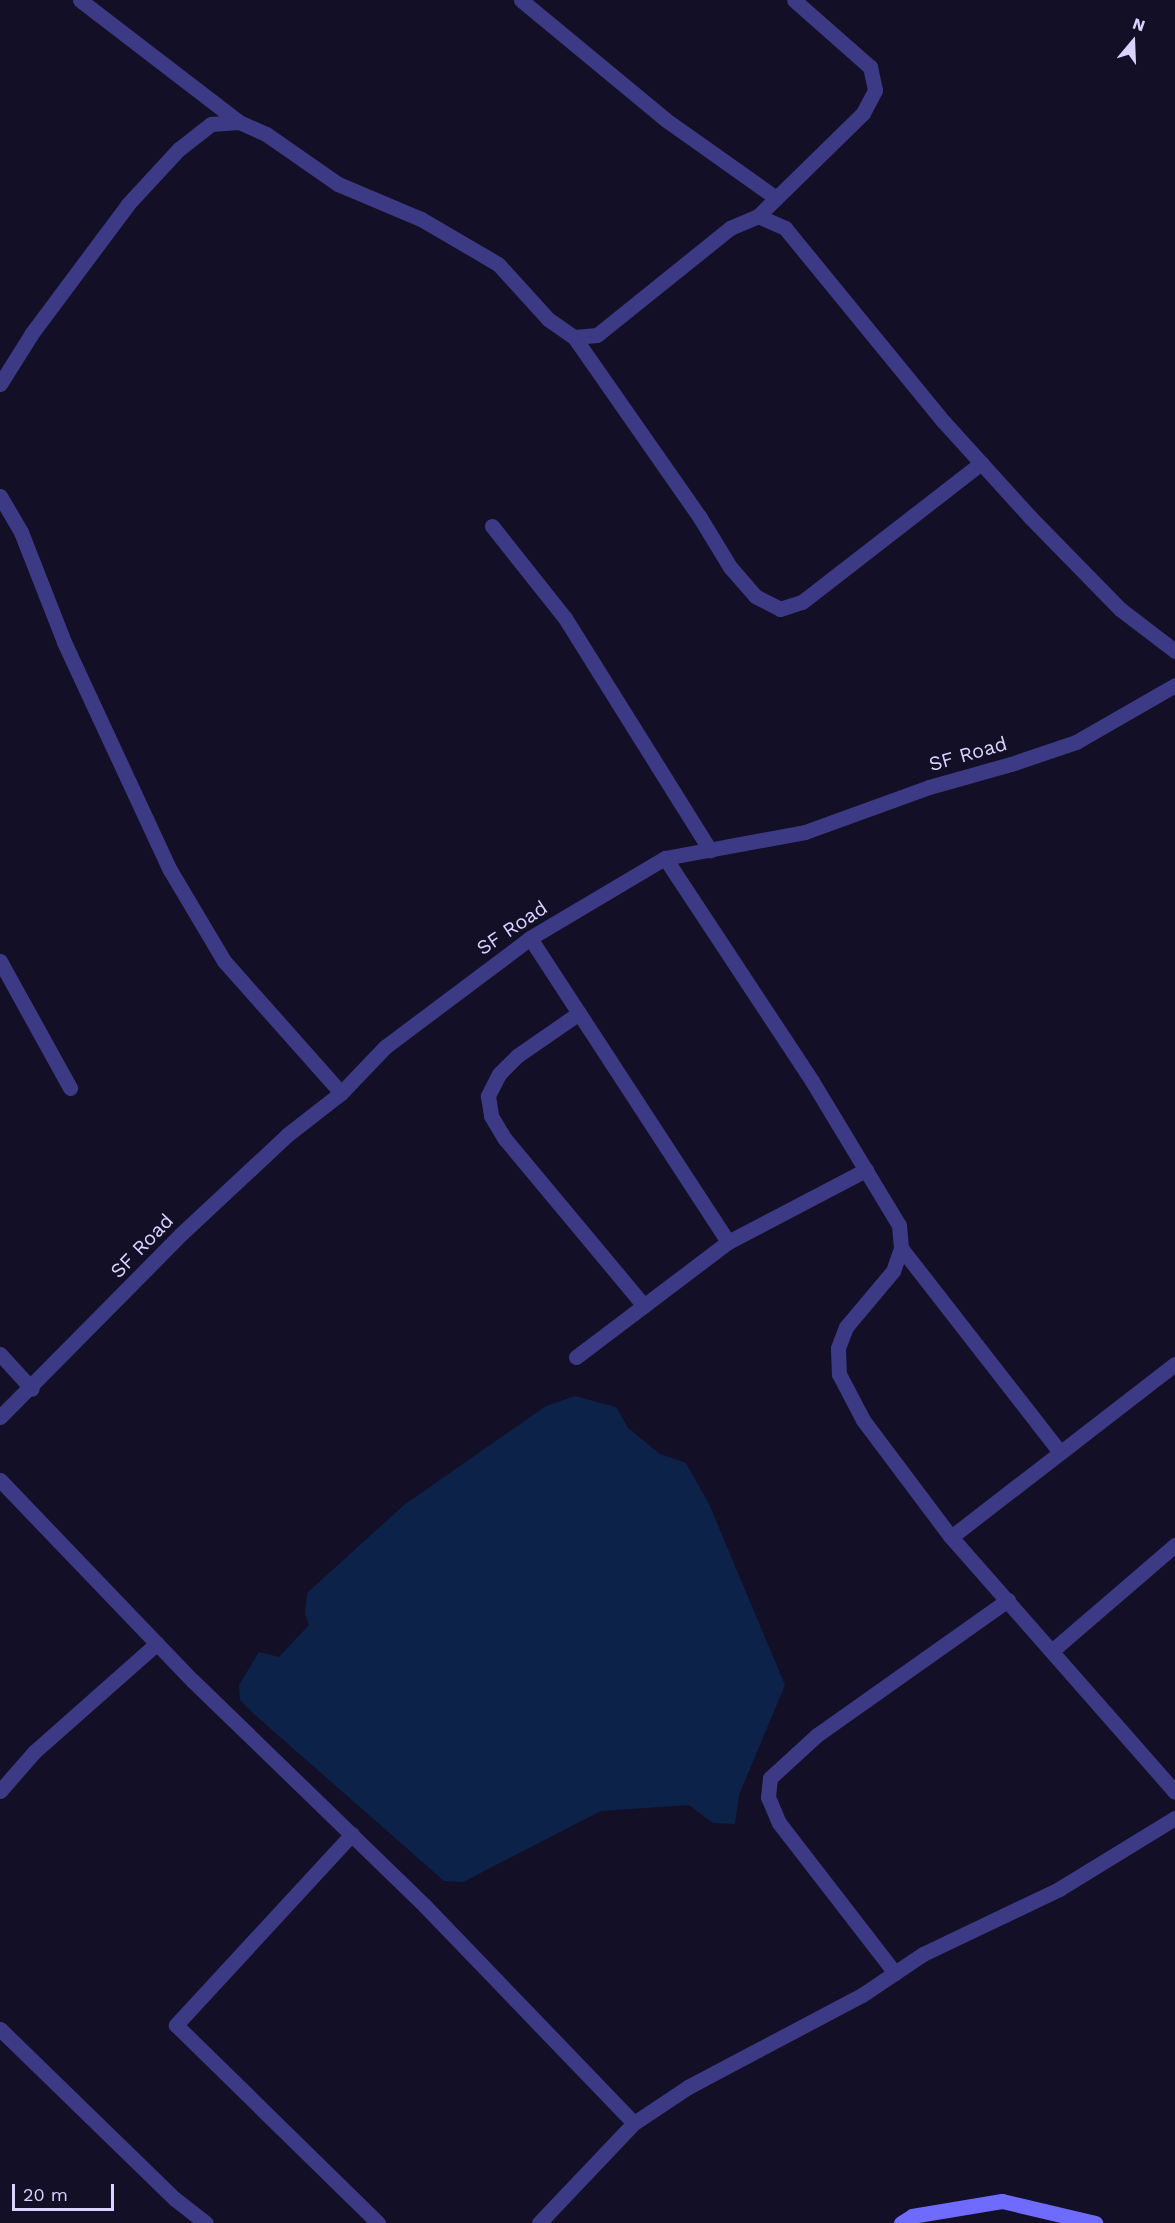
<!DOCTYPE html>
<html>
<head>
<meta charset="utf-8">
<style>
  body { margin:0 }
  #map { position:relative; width:1175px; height:2223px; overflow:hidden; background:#130f26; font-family:"Work Sans",sans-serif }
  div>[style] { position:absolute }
  .water>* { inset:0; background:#0c2248 }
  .street>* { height:15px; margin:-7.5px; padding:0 7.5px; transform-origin:7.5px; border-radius:7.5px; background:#3d3a85 }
  .secondary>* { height:15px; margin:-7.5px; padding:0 7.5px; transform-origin:7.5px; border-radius:7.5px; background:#6f6bff }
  span { translate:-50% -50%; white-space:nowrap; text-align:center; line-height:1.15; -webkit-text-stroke:6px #130f26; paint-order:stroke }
  .street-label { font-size:20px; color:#d9d4ff }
  .north { position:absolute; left:1103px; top:12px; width:60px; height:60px; -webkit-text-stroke:4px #130f26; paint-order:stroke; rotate:19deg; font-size:16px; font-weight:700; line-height:24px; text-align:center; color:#d9d4ff }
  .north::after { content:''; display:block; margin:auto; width:21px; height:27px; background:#d9d4ff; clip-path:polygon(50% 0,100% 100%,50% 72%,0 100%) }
  .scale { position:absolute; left:12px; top:2184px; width:102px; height:27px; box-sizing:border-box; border:3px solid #d9d4ff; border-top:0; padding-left:8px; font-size:18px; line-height:21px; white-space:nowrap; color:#d9d4ff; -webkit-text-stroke:4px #130f26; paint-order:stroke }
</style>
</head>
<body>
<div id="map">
  <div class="water">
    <i style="clip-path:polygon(575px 1396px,616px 1407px,628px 1428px,660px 1454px,686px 1463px,709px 1504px,785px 1685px,739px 1795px,735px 1824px,713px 1823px,689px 1805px,601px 1811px,463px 1882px,444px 1881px,254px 1714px,240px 1700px,239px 1685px,259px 1652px,279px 1657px,309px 1625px,305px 1614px,307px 1593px,404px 1505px,546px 1406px)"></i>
  </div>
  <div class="street">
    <i style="left:80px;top:0;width:200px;rotate:37.5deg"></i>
    <i style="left:521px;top:0;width:188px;rotate:39.6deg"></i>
    <i style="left:666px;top:120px;width:135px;rotate:35.3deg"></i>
    <i style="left:758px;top:216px;width:147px;rotate:-44.4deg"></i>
    <i style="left:863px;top:113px;width:26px;rotate:-62deg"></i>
    <i style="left:875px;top:90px;width:24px;rotate:-102deg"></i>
    <i style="left:870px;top:67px;width:101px;rotate:-138.6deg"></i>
    <i style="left:574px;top:337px;width:218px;rotate:55.1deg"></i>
    <i style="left:699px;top:516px;width:60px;rotate:58.7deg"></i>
    <i style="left:730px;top:567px;width:38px;rotate:49deg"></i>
    <i style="left:755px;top:596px;width:28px;rotate:27deg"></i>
    <i style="left:780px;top:609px;width:23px;rotate:-18deg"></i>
    <i style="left:802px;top:602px;width:227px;rotate:-37.8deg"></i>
    <i style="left:0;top:384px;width:60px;rotate:-57.9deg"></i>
    <i style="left:32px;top:333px;width:161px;rotate:-53.3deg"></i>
    <i style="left:128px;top:204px;width:75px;rotate:-47.2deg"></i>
    <i style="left:179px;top:149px;width:41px;rotate:-38deg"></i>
    <i style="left:211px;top:124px;width:28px;rotate:-4deg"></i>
    <i style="left:239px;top:122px;width:30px;rotate:24deg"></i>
    <i style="left:266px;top:134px;width:88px;rotate:34.8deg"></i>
    <i style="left:338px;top:184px;width:90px;rotate:22.9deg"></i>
    <i style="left:421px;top:219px;width:89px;rotate:30.3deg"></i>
    <i style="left:498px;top:264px;width:74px;rotate:47.7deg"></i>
    <i style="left:548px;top:319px;width:32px;rotate:35deg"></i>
    <i style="left:574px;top:337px;width:23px;rotate:-5deg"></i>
    <i style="left:597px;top:335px;width:171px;rotate:-38.8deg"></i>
    <i style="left:730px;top:228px;width:30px;rotate:-23deg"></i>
    <i style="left:758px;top:216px;width:30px;rotate:24deg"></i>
    <i style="left:785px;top:228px;width:249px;rotate:50.7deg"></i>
    <i style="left:943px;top:421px;width:130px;rotate:47.8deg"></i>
    <i style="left:1030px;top:517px;width:129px;rotate:45.6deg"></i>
    <i style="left:1120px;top:609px;width:69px;rotate:37.4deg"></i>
    <i style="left:0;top:496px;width:42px;rotate:59.7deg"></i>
    <i style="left:21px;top:532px;width:118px;rotate:68.6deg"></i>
    <i style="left:64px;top:642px;width:251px;rotate:65.1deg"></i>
    <i style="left:170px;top:870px;width:106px;rotate:59.3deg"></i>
    <i style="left:224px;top:961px;width:176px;rotate:48.4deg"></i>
    <i style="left:492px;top:526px;width:117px;rotate:51.6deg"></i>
    <i style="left:565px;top:618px;width:274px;rotate:58deg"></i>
    <i style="left:665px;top:858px;width:267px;rotate:56.6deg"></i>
    <i style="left:812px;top:1081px;width:168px;rotate:58.9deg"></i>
    <i style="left:899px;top:1225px;width:23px;rotate:85deg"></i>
    <i style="left:901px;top:1248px;width:24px;rotate:109deg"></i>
    <i style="left:893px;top:1271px;width:73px;rotate:130deg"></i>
    <i style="left:846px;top:1327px;width:22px;rotate:111deg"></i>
    <i style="left:838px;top:1348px;width:26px;rotate:88deg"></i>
    <i style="left:839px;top:1374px;width:52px;rotate:62.4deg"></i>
    <i style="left:863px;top:1420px;width:146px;rotate:53.1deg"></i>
    <i style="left:951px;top:1537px;width:339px;rotate:48.7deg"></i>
    <i style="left:530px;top:938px;width:363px;rotate:56.9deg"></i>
    <i style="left:0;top:961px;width:145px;rotate:61.1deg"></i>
    <i style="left:579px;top:1013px;width:75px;rotate:145.3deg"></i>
    <i style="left:517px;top:1056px;width:25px;rotate:135deg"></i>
    <i style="left:499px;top:1074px;width:25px;rotate:117deg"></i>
    <i style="left:488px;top:1096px;width:20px;rotate:81deg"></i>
    <i style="left:491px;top:1116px;width:27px;rotate:59deg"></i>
    <i style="left:505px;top:1139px;width:217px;rotate:50.2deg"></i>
    <i style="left:901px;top:1248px;width:259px;rotate:52.1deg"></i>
    <i style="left:0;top:1354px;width:47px;rotate:47.6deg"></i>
    <i style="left:576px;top:1357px;width:191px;rotate:-37.1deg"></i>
    <i style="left:728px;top:1242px;width:156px;rotate:-27.6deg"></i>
    <i style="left:0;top:1417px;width:257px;rotate:-45.3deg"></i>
    <i style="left:181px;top:1234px;width:145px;rotate:-43deg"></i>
    <i style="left:287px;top:1135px;width:68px;rotate:-37.9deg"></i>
    <i style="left:341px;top:1093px;width:64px;rotate:-46.3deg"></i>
    <i style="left:385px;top:1047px;width:181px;rotate:-36.9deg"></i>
    <i style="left:530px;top:938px;width:157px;rotate:-30.7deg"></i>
    <i style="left:665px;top:858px;width:142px;rotate:-10.5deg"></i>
    <i style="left:805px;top:832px;width:132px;rotate:-19.9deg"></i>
    <i style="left:929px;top:787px;width:85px;rotate:-15.7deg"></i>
    <i style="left:1011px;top:764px;width:69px;rotate:-18.7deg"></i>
    <i style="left:1076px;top:742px;width:114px;rotate:-29.9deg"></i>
    <i style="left:0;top:1480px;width:279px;rotate:46.2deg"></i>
    <i style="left:193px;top:1681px;width:323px;rotate:44.1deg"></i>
    <i style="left:425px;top:1906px;width:301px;rotate:46.1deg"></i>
    <i style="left:951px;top:1537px;width:283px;rotate:-37.7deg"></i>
    <i style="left:1054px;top:1649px;width:160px;rotate:-40.7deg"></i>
    <i style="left:0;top:1791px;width:52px;rotate:-48.9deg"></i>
    <i style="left:34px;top:1752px;width:164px;rotate:-41.5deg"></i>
    <i style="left:352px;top:1834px;width:260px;rotate:132.7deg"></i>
    <i style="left:176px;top:2025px;width:283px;rotate:44.4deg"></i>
    <i style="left:895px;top:1973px;width:190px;rotate:-127.7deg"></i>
    <i style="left:779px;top:1823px;width:28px;rotate:-113deg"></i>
    <i style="left:768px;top:1797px;width:19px;rotate:-84deg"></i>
    <i style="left:770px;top:1778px;width:64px;rotate:-42.5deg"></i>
    <i style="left:817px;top:1735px;width:234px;rotate:-35.3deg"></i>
    <i style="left:0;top:2029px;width:244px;rotate:44.2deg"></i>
    <i style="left:175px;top:2199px;width:39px;rotate:38deg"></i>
    <i style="left:539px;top:2223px;width:138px;rotate:-46.5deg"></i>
    <i style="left:634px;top:2123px;width:65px;rotate:-33.7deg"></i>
    <i style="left:688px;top:2087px;width:197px;rotate:-27.9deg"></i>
    <i style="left:862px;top:1995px;width:73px;rotate:-33.9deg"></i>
    <i style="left:923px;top:1954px;width:151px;rotate:-25.5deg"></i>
    <i style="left:1059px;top:1889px;width:136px;rotate:-31.5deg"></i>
  </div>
  <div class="secondary">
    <i style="left:901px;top:2223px;width:13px;rotate:-32deg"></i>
    <i style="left:912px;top:2216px;width:91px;rotate:-9.5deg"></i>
    <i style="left:1002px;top:2201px;width:96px;rotate:13.3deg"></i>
  </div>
  <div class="street-label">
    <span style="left:968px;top:754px;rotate:-16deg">SF Road</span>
    <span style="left:512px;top:928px;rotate:-34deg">SF Road</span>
    <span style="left:142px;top:1246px;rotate:-46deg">SF Road</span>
  </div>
  <div class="north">N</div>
  <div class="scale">20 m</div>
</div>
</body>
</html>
